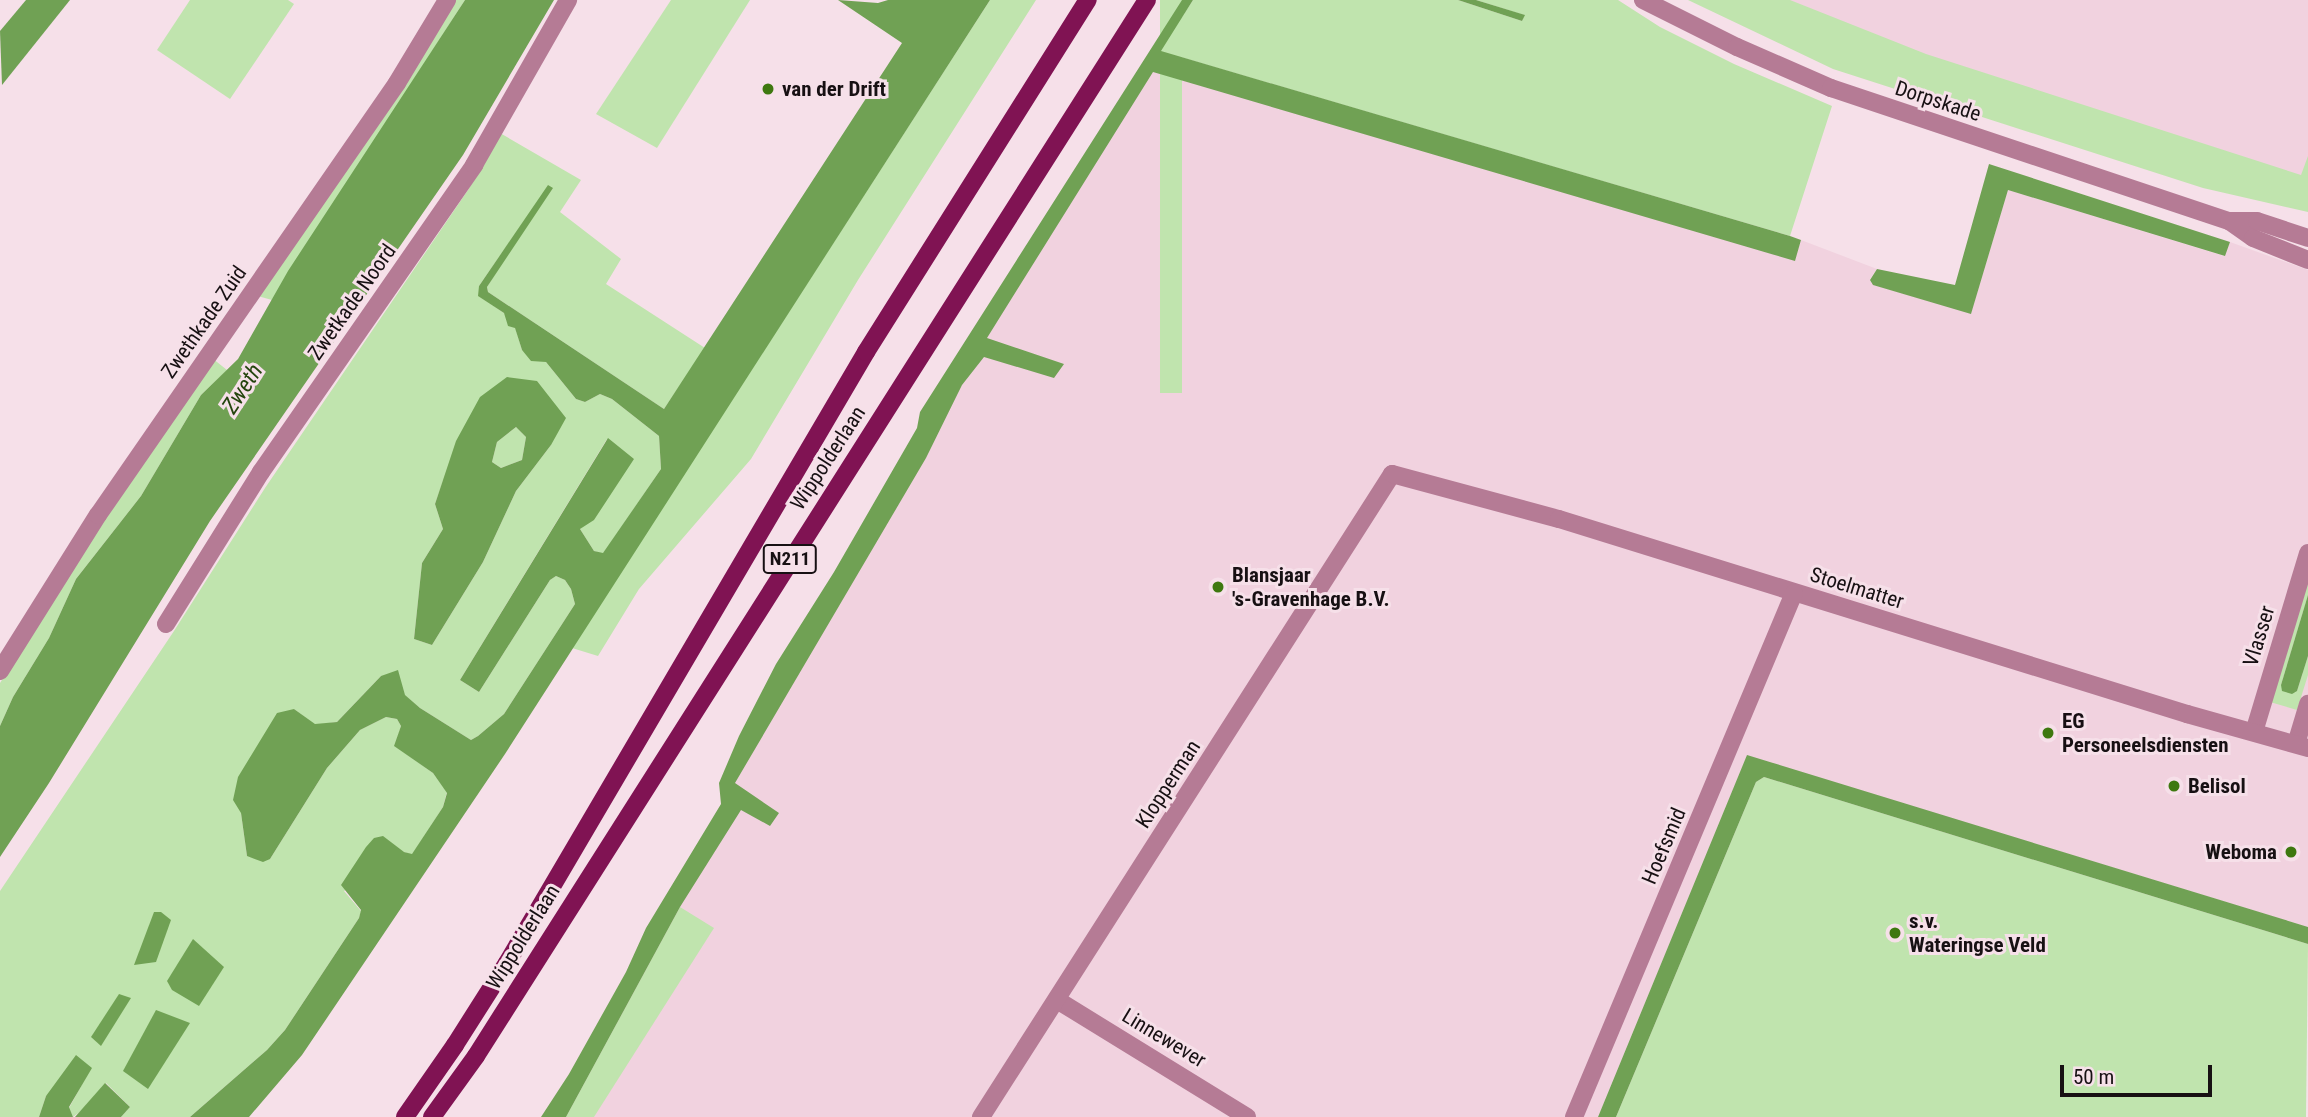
<!DOCTYPE html>
<html>
<head>
<meta charset="utf-8">
<style>
  body { margin:0 }
  #map { position:relative; width:2308px; height:1117px; overflow:hidden; background:#f6e0e9; font-family:"Roboto Condensed",sans-serif }
  div>[style] { position:absolute }
  .built>* { inset:0; background:#f1d2df }
  .green>* { inset:0; background:#c0e4ae; transform-origin:0 0 }
  .water>* { inset:0; background:#70a154 }
  .minor>* { height:18px; margin:-9px; padding:0 9px; transform-origin:9px; border-radius:9px; background:#b57b95 }
  .major>* { height:18px; margin:-9px; padding:0 9px; transform-origin:9px; border-radius:9px; background:#801353 }
  .dots>* { width:19px; height:19px; translate:-50% -50%; box-sizing:border-box; border:4px solid #f6e0e9; border-radius:50% }
  span { translate:-50% -50%; white-space:nowrap; text-align:center; line-height:1.15; -webkit-text-stroke:6px #f6e0e9; paint-order:stroke }
  .shield-label span { padding:2px 5px; background:#f6e0e9; border:2px solid; border-radius:5px; -webkit-text-stroke-width:0 }
  .shield-label { font-size:19px; color:#171013; font-weight:700 }
  .poi-label { font-size:21px; color:#171013; font-weight:700 }
  .left { translate:0 -50%; text-align:left }
  .right { translate:-100% -50%; text-align:right }
  .street-label { font-size:21px; color:#171013 }
  .water-label { font-size:23px; color:#24450e; font-style:italic }
  .scale { position:absolute; left:2060px; top:1065px; width:152px; height:32px; box-sizing:border-box; border:4px solid #171013; border-top:0; padding-left:9px; font-size:21px; line-height:24px; white-space:nowrap; color:#171013; -webkit-text-stroke:5px #f6e0e9; paint-order:stroke }
</style>
</head>
<body>
<div id="map">
  <div class="built">
    <i style="clip-path:polygon(1750px 0,2308px 0,2308px 198px)"></i>
    <i style="clip-path:polygon(1153px 71px,1795px 260px,1801px 240px,1877px 269px,1870px 279px,1874px 285px,1971px 313px,2008px 190px,2224px 256px,2230px 242px,2308px 270px,2308px 927px,1747px 756px,1598px 1117px,575px 1117px,652px 945px,724px 826px,748px 730px,970px 352px)"></i>
  </div>
  <div class="green">
    <i style="clip-path:polygon(190px 0,288px 0,294px 4px,230px 99px,157px 50px)"></i>
    <i style="clip-path:polygon(443px 0,465px 0,272px 300px,247px 293px)"></i>
    <i style="clip-path:polygon(671px 0,750px 0,657px 148px,596px 114px)"></i>
    <i style="clip-path:polygon(990px 0,1036px 0,858px 280px,751px 459px,639px 589px,598px 656px,572px 648px)"></i>
    <i style="left:1160px;top:0;width:22px;height:393px"></i>
    <i style="clip-path:polygon(1193px 0,1458px 0,1522px 21px,1524px 15px,1476px 0,1618px 0,1660px 27px,1734px 64px,1832px 106px,1790px 236px,1160px 51px)"></i>
    <i style="clip-path:polygon(1688px 0,1790px 0,1926px 54px,2301px 175px,2308px 156px,2308px 212px,2203px 188px,1833px 69px)"></i>
    <i style="clip-path:polygon(evenodd,500px 133px,581px 180px,560px 212px,621px 259px,606px 284px,705px 348px,664px 409px,488px 292px,487px 287px,549px 185px,479px 286px,479px 296px,504px 313px,515px 327px,522px 350px,546px 362px,576px 399px,585px 402px,600px 394px,612px 399px,659px 436px,661px 469px,603px 554px,594px 551px,580px 529px,589px 520px,607px 439px,460px 680px,479px 692px,550px 580px,556px 576px,565px 580px,571px 589px,575px 604px,504px 714px,478px 736px,471px 740px,420px 708px,381px 676px,337px 722px,315px 725px,294px 709px,241px 813px,247px 856px,270px 859px,327px 768px,360px 730px,386px 717px,397px 719px,401px 726px,395px 746px,433px 773px,447px 792px,443px 807px,412px 855px,404px 852px,344px 891px,361px 911px,359px 918px,285px 1030px,267px 1050px,190px 1117px,121px 1117px,130px 1107px,106px 1083px,85px 1108px,73px 1117px,69px 1108px,91px 1068px,46px 1096px,39px 1117px,0 1117px,0 891px,174px 631px,265px 488px,468px 190px,500px 133px,537px 381px,551px 445px,516px 491px,483px 562px,432px 645px,414px 639px,422px 563px,443px 529px,435px 504px,443px 481px,537px 381px)"></i>
    <i style="clip-path:polygon(212px 358px,227px 370px,201px 395px,141px 496px,76px 579px,49px 638px,13px 697px,0 726px,0 683px,142px 459px)"></i>
    <i style="clip-path:polygon(516px 427px,526px 437px,522px 460px,501px 468px,492px 462px,497px 442px)"></i>
    <i style="clip-path:polygon(2308px 573px,2308px 595px,2281px 685px,2297px 691px,2308px 656px,2308px 675px,2297px 710px,2270px 702px)"></i>
    <i style="clip-path:polygon(1764px 777px,2308px 944px,2306px 1117px,1616px 1117px,1756px 782px)"></i>
    <i style="clip-path:polygon(680px 907px,714px 928px,594px 1117px,566px 1117px)"></i>
  </div>
  <div class="water">
    <i style="clip-path:polygon(26px 0,70px 0,2px 85px,0 31px)"></i>
    <i style="clip-path:polygon(465px 0,554px 0,463px 155px,210px 521px,49px 783px,0 857px,0 726px,13px 697px,49px 638px,76px 579px,141px 496px,201px 395px,238px 359px,288px 271px)"></i>
    <i style="clip-path:polygon(838px 0,878px 3px,888px 0,990px 0,505px 754px,302px 1055px,249px 1117px,190px 1117px,267px 1050px,285px 1030px,359px 918px,361px 910px,341px 885px,366px 847px,374px 838px,383px 836px,404px 852px,412px 854px,443px 807px,447px 793px,433px 773px,394px 746px,401px 726px,397px 719px,386px 717px,360px 730px,327px 768px,270px 859px,263px 862px,247px 856px,241px 813px,233px 800px,238px 777px,277px 713px,294px 709px,315px 724px,337px 722px,381px 676px,398px 670px,405px 695px,420px 708px,471px 740px,478px 736px,504px 714px,575px 604px,571px 589px,565px 580px,556px 576px,550px 580px,479px 692px,460px 680px,608px 438px,634px 459px,594px 520px,580px 529px,594px 551px,603px 553px,661px 469px,659px 436px,612px 399px,600px 394px,585px 402px,576px 399px,546px 362px,531px 361px,522px 350px,515px 328px,508px 326px,504px 313px,478px 296px,479px 286px,548px 185px,553px 188px,487px 287px,488px 292px,664px 409px,902px 43px)"></i>
    <i style="clip-path:polygon(1182px 0,1193px 0,1161px 51px,1790px 236px,1801px 240px,1795px 261px,1153px 72px,987px 338px,1064px 364px,1054px 378px,984px 357px,962px 385px,926px 458px,735px 783px,779px 813px,770px 826px,741px 810px,680px 907px,566px 1117px,541px 1117px,569px 1074px,626px 972px,646px 928px,721px 804px,719px 783px,739px 736px,776px 664px,834px 572px,917px 428px,920px 412px)"></i>
    <i style="clip-path:polygon(1458px 0,1476px 0,1525px 15px,1522px 21px)"></i>
    <i style="clip-path:polygon(1989px 164px,2230px 242px,2225px 256px,2008px 190px,1971px 314px,1873px 285px,1870px 280px,1877px 269px,1955px 285px)"></i>
    <i style="clip-path:polygon(evenodd,507px 377px,537px 381px,566px 418px,551px 445px,516px 491px,483px 562px,432px 645px,414px 639px,422px 563px,443px 529px,435px 504px,456px 441px,480px 397px,507px 377px,516px 427px,526px 437px,522px 460px,501px 468px,492px 462px,497px 442px,516px 427px)"></i>
    <i style="clip-path:polygon(2308px 595px,2308px 656px,2297px 691px,2292px 694px,2282px 691px,2281px 685px)"></i>
    <i style="clip-path:polygon(1747px 755px,2308px 927px,2308px 944px,1764px 777px,1756px 782px,1616px 1117px,1598px 1117px)"></i>
    <i style="clip-path:polygon(154px 912px,161px 912px,171px 920px,156px 962px,134px 965px)"></i>
    <i style="clip-path:polygon(193px 939px,224px 967px,199px 1006px,172px 990px,167px 981px)"></i>
    <i style="clip-path:polygon(119px 994px,131px 998px,101px 1046px,91px 1037px)"></i>
    <i style="clip-path:polygon(156px 1010px,190px 1023px,148px 1089px,123px 1071px)"></i>
    <i style="clip-path:polygon(76px 1055px,92px 1068px,69px 1107px,73px 1117px,39px 1117px,46px 1096px)"></i>
    <i style="clip-path:polygon(105px 1083px,130px 1107px,121px 1117px,75px 1117px)"></i>
  </div>
  <div class="minor">
    <i style="left:1643px;top:0;width:105px;rotate:26.6deg"></i>
    <i style="left:1737px;top:47px;width:103px;rotate:23.6deg"></i>
    <i style="left:1831px;top:88px;width:420px;rotate:18.5deg"></i>
    <i style="left:2229px;top:221px;width:29px;rotate:35deg"></i>
    <i style="left:2253px;top:238px;width:59px;rotate:21.8deg"></i>
    <i style="left:2229px;top:221px;width:28px"></i>
    <i style="left:2257px;top:221px;width:54px;rotate:18.4deg"></i>
    <i style="left:166px;top:624px;width:179px;rotate:-58deg"></i>
    <i style="left:261px;top:472px;width:374px;rotate:-55.2deg"></i>
    <i style="left:474px;top:165px;width:190px;rotate:-60.3deg"></i>
    <i style="left:0;top:671px;width:184px;rotate:-57.9deg"></i>
    <i style="left:98px;top:515px;width:525px;rotate:-55.31deg"></i>
    <i style="left:397px;top:83px;width:97px;rotate:-58.9deg"></i>
    <i style="left:2254px;top:732px;width:187px;rotate:-73.2deg"></i>
    <i style="left:2296px;top:744px;width:42px;rotate:-73.3deg"></i>
    <i style="left:1057px;top:1000px;width:223px;rotate:31.6deg"></i>
    <i style="left:981px;top:1117px;width:763px;rotate:-57.41deg"></i>
    <i style="left:1392px;top:474px;width:173px;rotate:15.1deg"></i>
    <i style="left:1559px;top:519px;width:658px;rotate:17.25deg"></i>
    <i style="left:2187px;top:714px;width:126px;rotate:15.7deg"></i>
    <i style="left:1574px;top:1117px;width:568px;rotate:-67.23deg"></i>
  </div>
  <div class="major">
    <i style="left:405px;top:1117px;width:88px;rotate:-55.2deg"></i>
    <i style="left:455px;top:1045px;width:97px;rotate:-57.6deg"></i>
    <i style="left:507px;top:963px;width:709px;rotate:-59.56deg"></i>
    <i style="left:866px;top:352px;width:416px;rotate:-57.8deg"></i>
    <i style="left:432px;top:1117px;width:75px;rotate:-54.2deg"></i>
    <i style="left:476px;top:1056px;width:1251px;rotate:-57.57deg"></i>
  </div>
  <div class="dots">
    <i style="left:768px;top:89px;background:#3e780f"></i>
    <i style="left:1218px;top:587px;background:#3e780f"></i>
    <i style="left:2048px;top:733px;background:#3e780f"></i>
    <i style="left:2174px;top:786px;background:#3e780f"></i>
    <i style="left:2291px;top:852px;background:#3e780f"></i>
    <i style="left:1895px;top:933px;background:#3e780f"></i>
  </div>
  <div class="shield-label">
    <span style="left:790px;top:559px">N211</span>
  </div>
  <div class="poi-label">
    <span class="left" style="left:782px;top:89px">van der Drift</span>
    <span class="left" style="left:1232px;top:587px">Blansjaar<br>'s-Gravenhage B.V.</span>
    <span class="left" style="left:2062px;top:733px">EG<br>Personeelsdiensten</span>
    <span class="left" style="left:2188px;top:786px">Belisol</span>
    <span class="right" style="left:2277px;top:852px">Weboma</span>
    <span class="left" style="left:1909px;top:933px">s.v.<br>Wateringse Veld</span>
  </div>
  <div class="street-label">
    <span style="left:1938px;top:101px;rotate:18deg">Dorpskade</span>
    <span style="left:352px;top:302px;rotate:-55deg">Zwetkade Noord</span>
    <span style="left:204px;top:322px;rotate:-55deg">Zwethkade Zuid</span>
    <span style="left:828px;top:458px;rotate:-57deg">Wippolderlaan</span>
    <span style="left:1857px;top:588px;rotate:17deg">Stoelmatter</span>
    <span style="left:2259px;top:636px;rotate:-73deg">Vlasser</span>
    <span style="left:1168px;top:784px;rotate:-57deg">Klopperman</span>
    <span style="left:1664px;top:846px;rotate:-67deg">Hoefsmid</span>
    <span style="left:523px;top:937px;rotate:-58deg">Wippolderlaan</span>
    <span style="left:1164px;top:1038px;rotate:31deg">Linnewever</span>
  </div>
  <div class="water-label">
    <span style="left:243px;top:389px;rotate:-57deg">Zweth</span>
  </div>
  <div class="scale">50 m</div>
</div>
</body>
</html>
